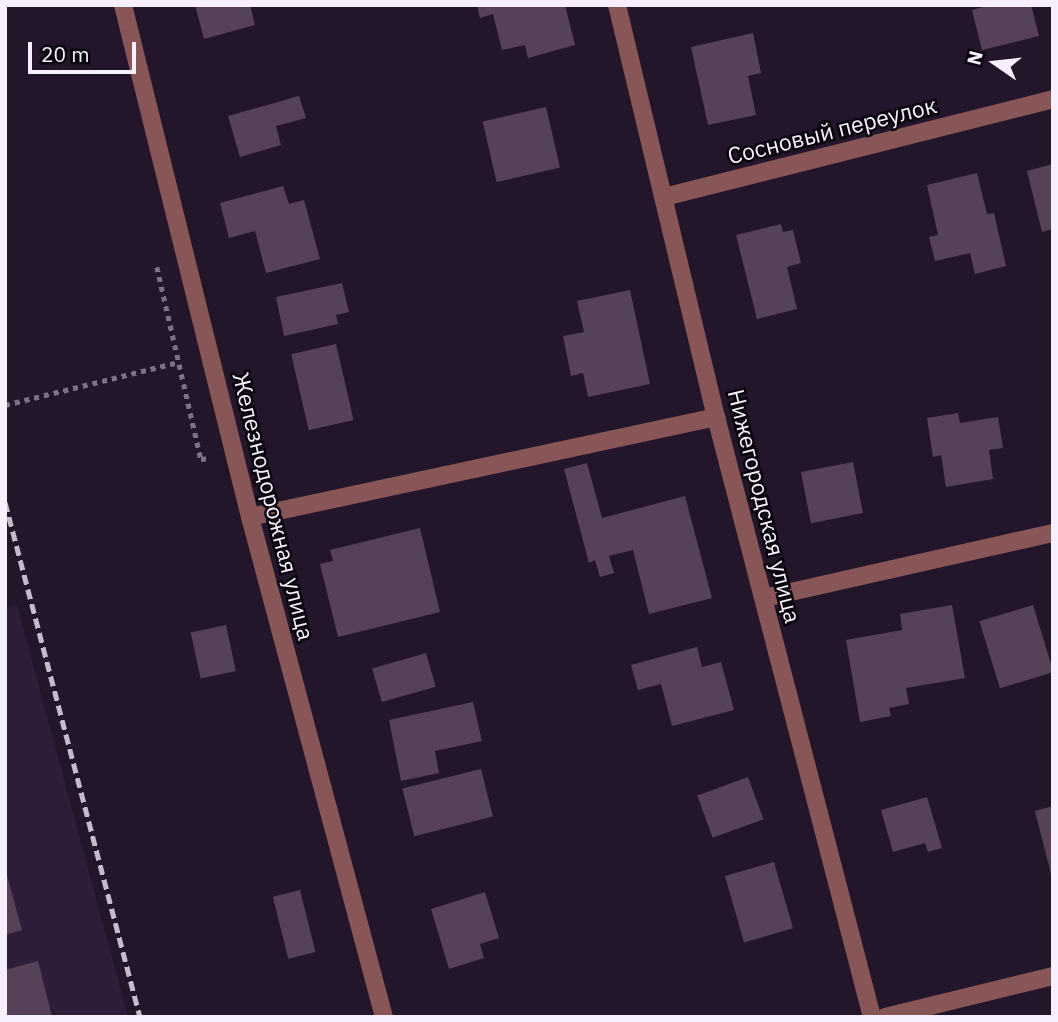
<!DOCTYPE html>
<html>
<head>
<meta charset="utf-8">
<style>
  body { margin:0 }
  #map { position:relative; width:1058px; height:1022px; overflow:hidden; background:#23162b; font-family:"IBM Plex Sans",sans-serif }
  div>[style] { position:absolute }
  .built>* { inset:0; background:#2e1d38 }
  .building>* { inset:0; background:#564258; transform-origin:0 0 }
  .path>* { height:4.5px; margin-top:-2.25px; transform-origin:0; background:repeating-linear-gradient(90deg,#7d7284 0 5px,transparent 0 10px) }
  .minor>* { height:18px; margin:-9px; padding:0 9px; transform-origin:9px; border-radius:9px; background:#895658 }
  .rail>* { height:5px; margin-top:-2.5px; transform-origin:0; background:repeating-linear-gradient(90deg,#c5bbcb 0 10px,transparent 0 15px) }
  span { translate:-50% -50%; white-space:nowrap; text-align:center; line-height:1.15; -webkit-text-stroke:5px #09050d; paint-order:stroke }
  .street-label { font-size:23px; color:#f8effe }
  .frame { position:absolute; inset:0; border:7px solid #f8effe; pointer-events:none }
  .north { position:absolute; left:960px; top:28px; width:70px; height:70px; -webkit-text-stroke:5px #09050d; paint-order:stroke; rotate:284deg; font-size:19px; font-weight:700; line-height:28px; text-align:center; color:#f8effe }
  .north::after { content:''; display:block; margin:auto; width:24px; height:32px; background:#f8effe; clip-path:polygon(50% 0,100% 100%,50% 72%,0 100%) }
  .scale { position:absolute; left:28px; top:42px; width:108px; height:32px; box-sizing:border-box; border:4px solid #f8effe; border-top:0; padding-left:9px; font-size:21px; line-height:24px; white-space:nowrap; color:#f8effe; -webkit-text-stroke:5px #09050d; paint-order:stroke }
</style>
</head>
<body>
<div id="map">
  <div class="built">
    <i style="clip-path:polygon(17px 605px,128px 1017px,5px 1017px,5px 608px)"></i>
  </div>
  <div class="building">
    <i style="clip-path:polygon(195px 5px,250px 5px,255px 25px,204px 39px)"></i>
    <i style="clip-path:polygon(477px 5px,565px 5px,575px 45px,528px 58px,525px 45px,502px 50px,493px 14px,480px 18px)"></i>
    <i style="clip-path:polygon(990px 5px,1031px 5px,1039px 36px,982px 50px,972px 10px)"></i>
    <i style="clip-path:polygon(753px 33px,761px 73px,748px 76px,756px 115px,708px 125px,691px 47px)"></i>
    <i style="clip-path:polygon(299px 96px,306px 118px,276px 126px,281px 145px,240px 157px,228px 116px)"></i>
    <i style="left:546px;top:107px;width:62px;height:65px;rotate:77deg"></i>
    <i style="clip-path:polygon(1053px 164px,1053px 229px,1042px 232px,1027px 171px)"></i>
    <i style="clip-path:polygon(977px 173px,987px 214px,994px 213px,1006px 266px,975px 274px,970px 253px,935px 261px,929px 237px,938px 235px,927px 185px)"></i>
    <i style="clip-path:polygon(283px 186px,289px 204px,304px 200px,320px 259px,266px 273px,255px 231px,229px 238px,220px 203px)"></i>
    <i style="clip-path:polygon(781px 224px,783px 232px,793px 230px,801px 263px,787px 267px,797px 309px,757px 319px,736px 235px)"></i>
    <i style="clip-path:polygon(342px 283px,349px 312px,336px 315px,338px 324px,284px 336px,276px 297px)"></i>
    <i style="clip-path:polygon(630px 290px,650px 384px,588px 397px,583px 373px,571px 376px,563px 336px,584px 332px,577px 301px)"></i>
    <i style="left:336px;top:344px;width:78px;height:46px;rotate:77deg"></i>
    <i style="clip-path:polygon(958px 413px,960px 423px,998px 417px,1003px 448px,989px 450px,993px 479px,946px 487px,941px 455px,933px 457px,927px 418px)"></i>
    <i style="left:853px;top:462px;width:52px;height:53px;rotate:79deg"></i>
    <i style="clip-path:polygon(587px 463px,602px 518px,685px 496px,712px 598px,649px 614px,633px 550px,609px 556px,614px 573px,600px 577px,595px 560px,589px 563px,564px 469px)"></i>
    <i style="clip-path:polygon(420px 528px,440px 612px,338px 637px,320px 564px,333px 561px,330px 550px)"></i>
    <i style="clip-path:polygon(952px 605px,965px 678px,906px 688px,909px 704px,889px 708px,891px 716px,860px 722px,846px 640px,902px 630px,900px 614px)"></i>
    <i style="left:1033px;top:605px;width:70px;height:56px;rotate:73deg"></i>
    <i style="left:226px;top:625px;width:47px;height:36px;rotate:78deg"></i>
    <i style="clip-path:polygon(697px 647px,702px 667px,721px 662px,734px 710px,672px 726px,661px 684px,638px 690px,631px 665px)"></i>
    <i style="left:426px;top:653px;width:35px;height:56px;rotate:74deg"></i>
    <i style="clip-path:polygon(473px 702px,482px 741px,435px 751px,439px 773px,401px 781px,389px 720px)"></i>
    <i style="left:481px;top:769px;width:49px;height:81px;rotate:76deg"></i>
    <i style="left:748px;top:777px;width:45px;height:54px;rotate:70deg"></i>
    <i style="clip-path:polygon(927px 797px,942px 848px,928px 852px,925px 843px,893px 852px,881px 810px)"></i>
    <i style="clip-path:polygon(1053px 806px,1053px 873px,1051px 874px,1035px 811px)"></i>
    <i style="left:774px;top:862px;width:69px;height:51px;rotate:74deg"></i>
    <i style="clip-path:polygon(5px 868px,22px 930px,5px 935px)"></i>
    <i style="left:300px;top:890px;width:64px;height:28px;rotate:76deg"></i>
    <i style="clip-path:polygon(485px 892px,499px 938px,480px 944px,484px 958px,449px 969px,431px 909px)"></i>
    <i style="clip-path:polygon(38px 961px,52px 1017px,5px 1017px,5px 970px)"></i>
  </div>
  <div class="path">
    <i style="left:157px;top:267px;width:197px;rotate:77.1deg"></i>
    <i style="left:201px;top:459px;width:8px;rotate:-7deg"></i>
    <i style="left:5px;top:405px;width:179px;rotate:-13.9deg"></i>
  </div>
  <div class="minor">
    <i style="left:123px;top:5px;width:528px;rotate:76.07deg"></i>
    <i style="left:250px;top:517px;width:518px;rotate:75deg"></i>
    <i style="left:617px;top:5px;width:424px;rotate:76.5deg"></i>
    <i style="left:716px;top:417px;width:620px;rotate:75.43deg"></i>
    <i style="left:664px;top:197px;width:401px;rotate:-14.1deg"></i>
    <i style="left:250px;top:517px;width:477px;rotate:-12.1deg"></i>
    <i style="left:764px;top:598px;width:296px;rotate:-12.7deg"></i>
    <i style="left:885px;top:1017px;width:173px;rotate:-13.7deg"></i>
  </div>
  <div class="rail">
    <i style="left:5px;top:502px;width:532px;rotate:75.31deg"></i>
  </div>
  <div class="street-label">
    <span style="left:832px;top:130px;rotate:-14deg">Сосновый переулок</span>
    <span style="left:274px;top:506px;rotate:76deg">Железнодорожная улица</span>
    <span style="left:765px;top:506px;rotate:76deg">Нижегородская улица</span>
  </div>
  <div class="frame"></div>
  <div class="north">N</div>
  <div class="scale">20 m</div>
</div>
</body>
</html>
